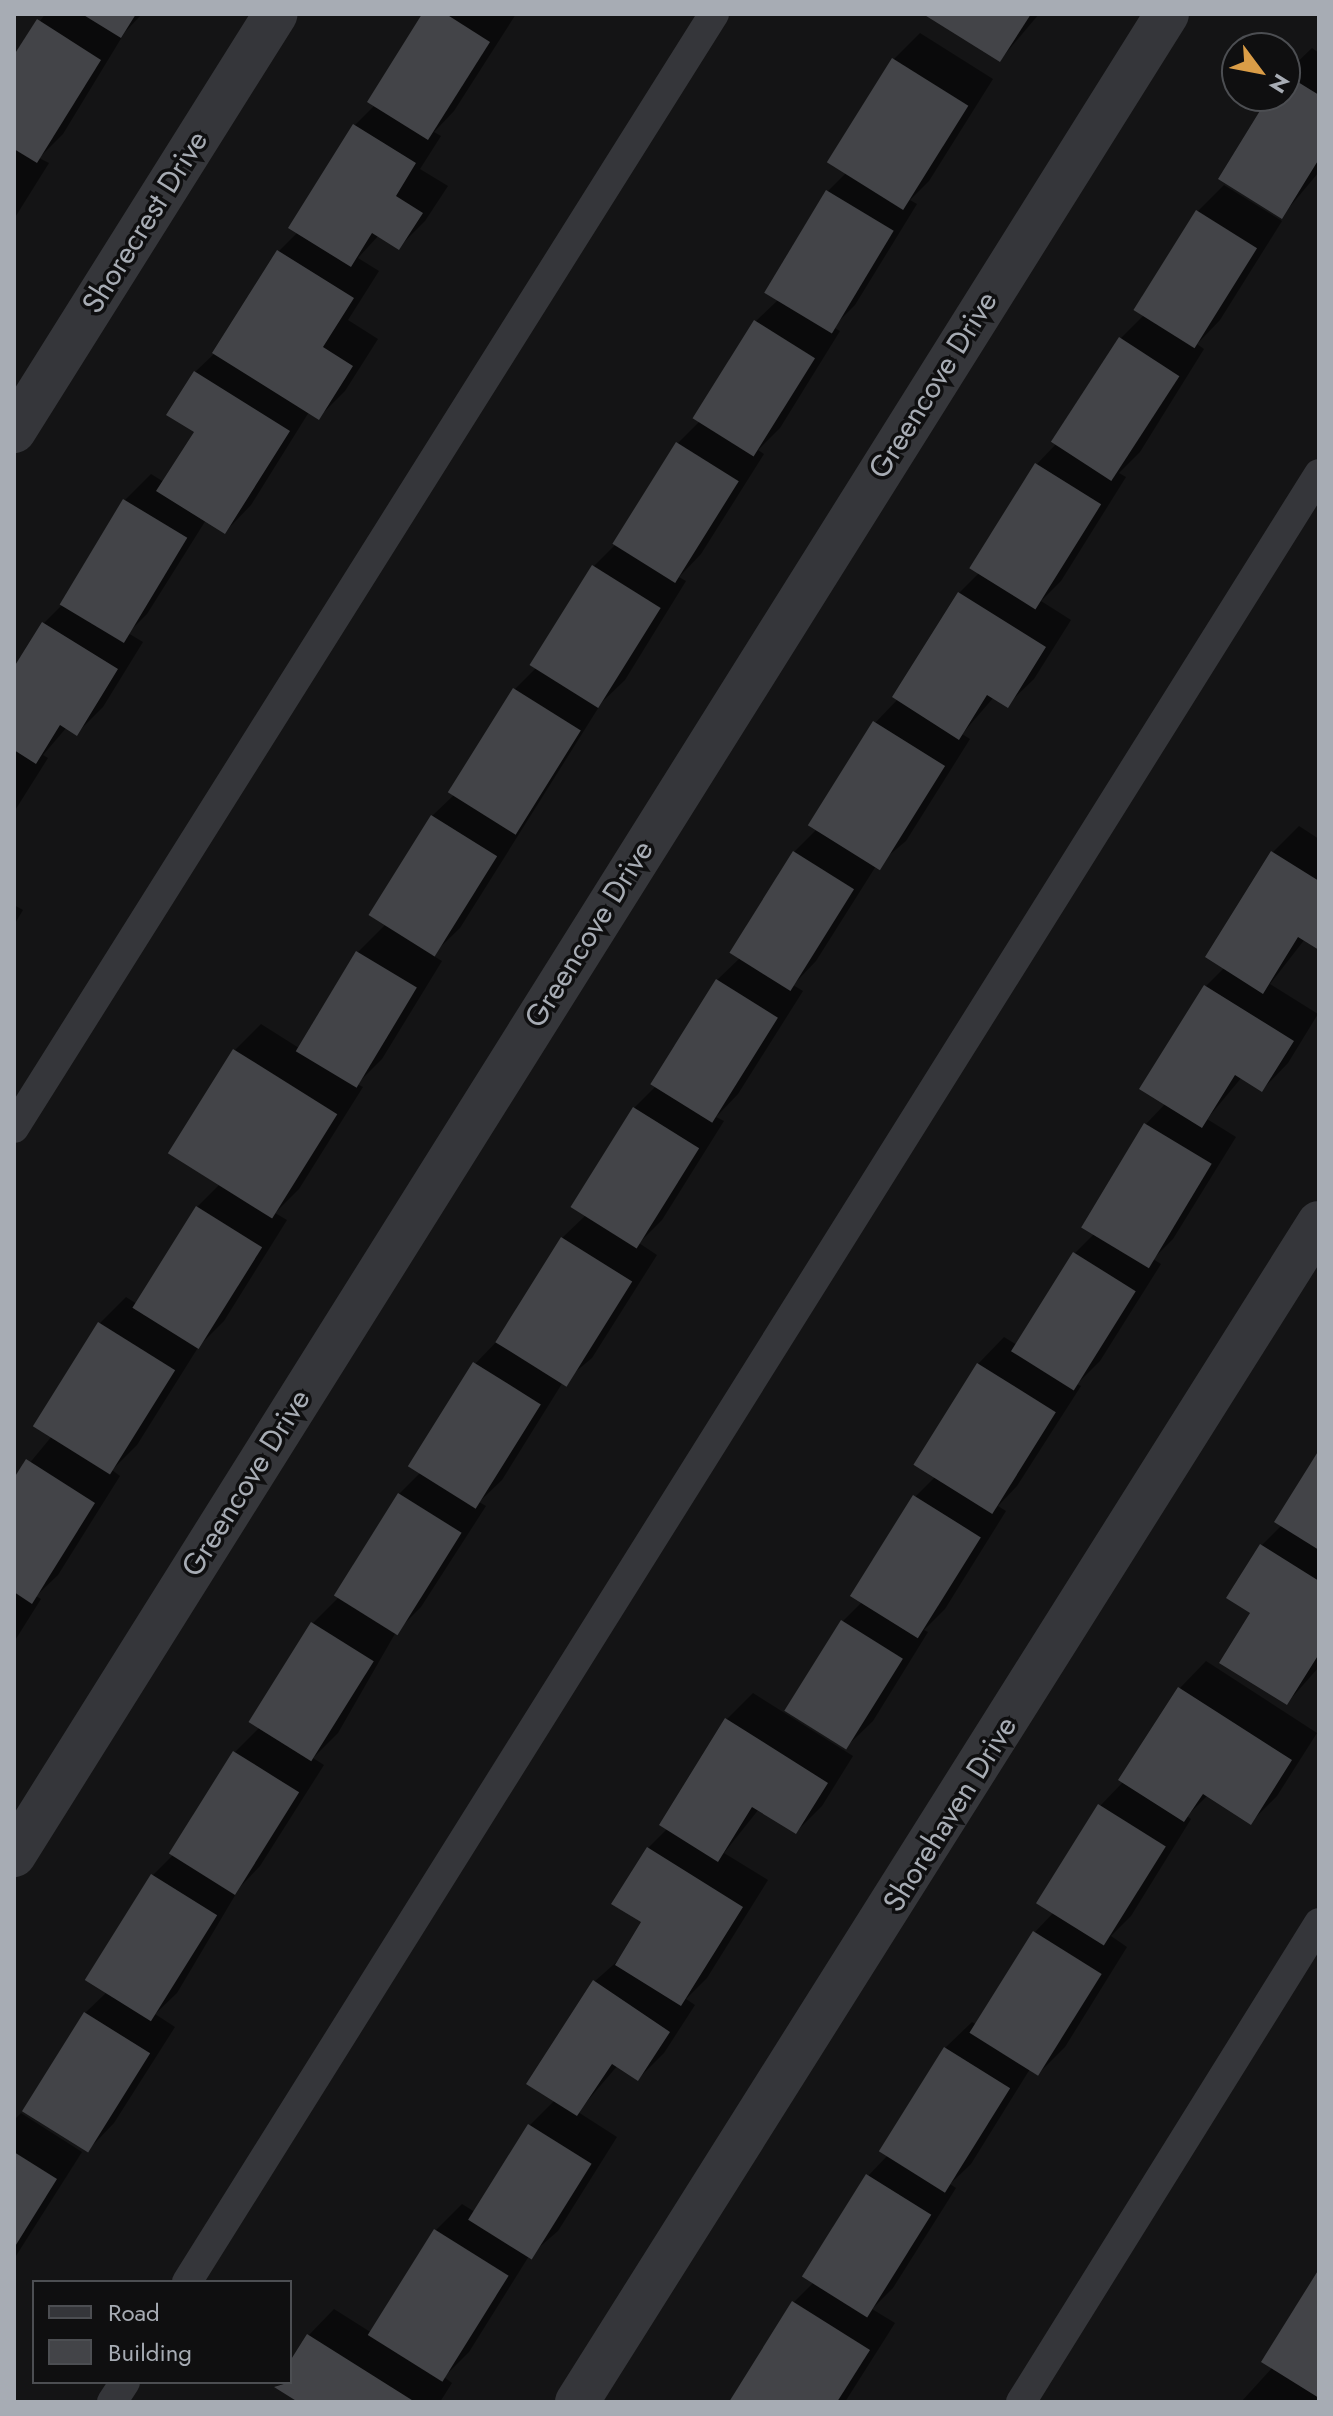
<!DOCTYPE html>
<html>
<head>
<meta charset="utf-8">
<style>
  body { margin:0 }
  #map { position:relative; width:1333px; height:2416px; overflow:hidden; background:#141415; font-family:Jost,sans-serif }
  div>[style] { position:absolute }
  .shadow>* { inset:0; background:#0007 }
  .building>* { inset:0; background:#434448; transform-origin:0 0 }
  .service>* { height:30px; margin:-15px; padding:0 15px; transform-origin:15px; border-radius:15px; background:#35363a }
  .minor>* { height:44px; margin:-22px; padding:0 22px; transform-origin:22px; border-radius:22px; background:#35363a }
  span { translate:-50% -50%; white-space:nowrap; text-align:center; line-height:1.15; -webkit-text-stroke:7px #0f0f10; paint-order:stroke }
  .street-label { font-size:30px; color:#a7acb4 }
  .frame { position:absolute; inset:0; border:16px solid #a7acb4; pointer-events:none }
  .legend { position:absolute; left:32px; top:2280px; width:260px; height:104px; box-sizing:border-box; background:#0f0f10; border:2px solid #4c4e52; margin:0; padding:10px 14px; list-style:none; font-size:24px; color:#a7acb4 }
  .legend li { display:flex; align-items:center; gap:16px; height:40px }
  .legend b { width:40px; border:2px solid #4c4e52 }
  .north { position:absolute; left:1221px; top:32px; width:80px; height:80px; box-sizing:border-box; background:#0f0f10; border:2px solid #4c4e52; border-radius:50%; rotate:122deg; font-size:22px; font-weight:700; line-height:32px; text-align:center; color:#a7acb4 }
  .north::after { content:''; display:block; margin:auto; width:28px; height:36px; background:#da9d47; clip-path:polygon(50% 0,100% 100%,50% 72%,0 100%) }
</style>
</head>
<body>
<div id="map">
  <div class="shadow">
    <i style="clip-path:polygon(45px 14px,142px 14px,125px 32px,63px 134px,39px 158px,49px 163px,14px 219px,14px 59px)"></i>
    <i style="clip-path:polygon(424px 14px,516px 14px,454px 111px,434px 132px,441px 136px,420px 169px,448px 186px,425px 221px,399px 247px,379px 235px,358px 258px,379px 271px,348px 320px,378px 339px,345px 391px,319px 417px,309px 412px,251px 505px,225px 532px,206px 520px,147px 614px,128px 633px,143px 642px,103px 707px,77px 733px,67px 727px,43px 755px,48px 758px,14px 812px,14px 671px,44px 623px,63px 604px,125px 500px,151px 474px,164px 482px,196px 431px,195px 372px,215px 353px,279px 251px,298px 232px,355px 125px,375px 105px)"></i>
    <i style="clip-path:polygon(927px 14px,1039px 14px,1000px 60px)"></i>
    <i style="clip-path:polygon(920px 33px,993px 79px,929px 181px,910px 200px,917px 204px,855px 305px,833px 327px,840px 331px,780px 428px,758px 450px,764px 454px,701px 554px,679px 577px,686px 581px,625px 680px,602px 702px,460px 928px,432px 955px,442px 961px,382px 1059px,357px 1084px,363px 1087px,299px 1189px,275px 1213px,287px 1220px,224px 1321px,199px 1346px,137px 1445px,112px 1470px,120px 1476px,58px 1575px,36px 1596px,41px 1599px,14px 1642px,14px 1482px,52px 1436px,99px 1324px,126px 1297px,137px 1304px,197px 1207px,221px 1183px,235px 1050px,261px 1024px,299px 1048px,358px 952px,386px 924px,432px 816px,455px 794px,514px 690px,537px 667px,594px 566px,616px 544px,678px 443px,700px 421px,756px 321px,778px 300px,828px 191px,847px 172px,894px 59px)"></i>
    <i style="clip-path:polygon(1312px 48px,1319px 53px,1319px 172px,1282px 216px,1272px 96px,1285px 96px,1285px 74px)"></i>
    <i style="clip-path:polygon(1224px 185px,1282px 221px,1220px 320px,1197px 344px,1204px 349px,1140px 452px,1119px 473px,1126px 477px,1061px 581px,1041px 601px,1071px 620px,1034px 679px,1007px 705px,994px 697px,962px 734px,970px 739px,906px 841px,876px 866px,816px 961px,793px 985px,803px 991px,738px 1094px,716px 1117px,724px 1121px,662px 1220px,639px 1243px,657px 1255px,592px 1358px,563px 1382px,502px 1480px,479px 1502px,486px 1506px,421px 1607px,396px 1632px,338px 1733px,313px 1758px,324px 1765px,260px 1866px,240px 1887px,177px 1993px,155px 2014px,175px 2027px,114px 2123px,88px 2150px,85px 2013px,107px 1992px,153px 1875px,173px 1855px,235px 1752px,260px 1727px,251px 1721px,313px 1623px,339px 1597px,399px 1494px,421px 1472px,475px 1364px,500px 1338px,562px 1238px,586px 1215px,634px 1108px,656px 1086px,717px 980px,741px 957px,794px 852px,817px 829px,875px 723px,898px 699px,959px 593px,980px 572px,972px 568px,1037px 464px,1057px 443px,1120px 339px,1144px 315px,1198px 211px)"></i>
    <i style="clip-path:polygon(1299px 826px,1319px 839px,1319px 948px,1305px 939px,1270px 984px,1318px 1014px,1288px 1063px,1262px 1090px,1242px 1077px,1207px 1119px,1236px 1137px,1173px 1239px,1153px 1259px,1161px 1264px,1100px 1361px,1077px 1384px,1081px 1386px,1017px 1486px,998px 1506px,1006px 1511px,945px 1609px,924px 1630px,928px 1632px,873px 1721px,846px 1747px,842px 1622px,863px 1601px,915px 1497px,935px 1477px,978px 1364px,1004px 1337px,1017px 1345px,1075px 1253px,1094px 1234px,1083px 1227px,1146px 1124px,1166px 1103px,1206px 986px,1225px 967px,1272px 853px)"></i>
    <i style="clip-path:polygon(14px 905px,23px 910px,14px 925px)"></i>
    <i style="clip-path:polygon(1319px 1454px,1319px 1667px,1287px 1703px,1253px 1613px,1262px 1545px,1282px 1525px)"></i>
    <i style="clip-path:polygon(1206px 1661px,1317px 1733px,1277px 1796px,1251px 1822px,1208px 1795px,1187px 1816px,1191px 1819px,1131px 1916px,1111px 1936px,1127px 1947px,1065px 2047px,1038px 2074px,1030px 2069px,971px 2164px,950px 2184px,956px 2188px,893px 2288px,872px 2309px,895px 2323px,845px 2402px,732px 2402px,794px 2302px,814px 2282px,868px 2176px,888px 2155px,945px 2048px,972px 2022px,977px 2025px,1035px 1932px,1054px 1912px,1100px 1806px,1124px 1781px,1121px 1779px,1180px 1688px)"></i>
    <i style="clip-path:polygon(753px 1693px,853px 1756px,822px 1806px,796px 1832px,759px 1809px,724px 1853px,768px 1880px,707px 1978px,686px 1999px,695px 2005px,664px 2053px,638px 2079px,618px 2065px,578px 2112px,617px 2137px,558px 2231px,529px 2256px,469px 2352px,444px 2377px,452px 2383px,440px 2402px,301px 2402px,276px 2386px,290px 2382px,290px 2365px,308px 2336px,334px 2309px,372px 2333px,436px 2230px,462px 2204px,475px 2212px,530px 2125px,555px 2100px,594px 1982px,622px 1957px,644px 1922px,648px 1848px,668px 1828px,726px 1720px)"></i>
    <i style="clip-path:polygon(21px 2113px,82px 2152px,14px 2259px,14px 2120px)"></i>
    <i style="clip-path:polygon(1319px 2273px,1319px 2402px,1241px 2402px,1273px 2367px)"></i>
  </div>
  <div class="building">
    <i style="clip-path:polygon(82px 14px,136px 14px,121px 38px)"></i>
    <i style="clip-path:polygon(422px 14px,446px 14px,490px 42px,428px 140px,367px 102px)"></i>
    <i style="clip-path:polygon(923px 14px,1031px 14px,1000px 62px)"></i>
    <i style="clip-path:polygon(37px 19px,101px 60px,37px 163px,14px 149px,14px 55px)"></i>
    <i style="left:892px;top:58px;width:90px;height:123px;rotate:32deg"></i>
    <i style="clip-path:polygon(1285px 74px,1319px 95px,1319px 159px,1282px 219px,1218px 179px,1269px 96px,1285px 96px)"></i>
    <i style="clip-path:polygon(353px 124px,416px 163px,396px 196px,423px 213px,399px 250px,372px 233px,351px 267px,288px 228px)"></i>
    <i style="left:826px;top:190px;width:79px;height:120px;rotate:31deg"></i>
    <i style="left:1196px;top:210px;width:72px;height:118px;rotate:32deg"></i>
    <i style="clip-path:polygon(277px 250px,354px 298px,323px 347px,353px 366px,319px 420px,212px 353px)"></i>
    <i style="left:754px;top:320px;width:72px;height:116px;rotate:32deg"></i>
    <i style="left:1119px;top:337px;width:72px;height:125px;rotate:33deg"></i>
    <i style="clip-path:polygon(194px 371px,290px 431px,225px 534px,156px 491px,194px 432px,166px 415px)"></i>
    <i style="left:676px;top:442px;width:74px;height:120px;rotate:32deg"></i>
    <i style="left:1035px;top:463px;width:78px;height:124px;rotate:32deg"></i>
    <i style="left:123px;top:499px;width:75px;height:123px;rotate:31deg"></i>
    <i style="left:592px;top:565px;width:81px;height:118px;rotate:32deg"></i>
    <i style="clip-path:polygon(958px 592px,1046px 647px,1008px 708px,987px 695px,959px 740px,892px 697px)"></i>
    <i style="clip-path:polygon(42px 622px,118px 669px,77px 736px,60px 725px,36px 764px,14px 750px,14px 667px)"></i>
    <i style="left:513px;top:688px;width:80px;height:123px;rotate:32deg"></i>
    <i style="left:873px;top:721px;width:85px;height:123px;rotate:32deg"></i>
    <i style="left:431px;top:815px;width:78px;height:118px;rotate:32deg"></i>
    <i style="left:793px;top:851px;width:72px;height:120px;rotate:32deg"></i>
    <i style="clip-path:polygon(1271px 851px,1319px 881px,1319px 950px,1298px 937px,1263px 994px,1205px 957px)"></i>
    <i style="left:356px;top:951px;width:71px;height:117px;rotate:31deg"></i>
    <i style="left:716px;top:979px;width:73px;height:124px;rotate:32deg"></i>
    <i style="clip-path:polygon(1204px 985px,1294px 1041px,1262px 1092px,1235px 1075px,1202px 1128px,1139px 1089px)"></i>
    <i style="left:233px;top:1049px;width:123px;height:123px;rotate:32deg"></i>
    <i style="left:633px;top:1107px;width:78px;height:118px;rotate:32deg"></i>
    <i style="left:1144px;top:1123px;width:79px;height:122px;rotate:31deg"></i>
    <i style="left:196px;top:1206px;width:78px;height:120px;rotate:32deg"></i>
    <i style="left:561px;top:1237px;width:84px;height:124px;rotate:32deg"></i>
    <i style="left:1073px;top:1252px;width:74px;height:117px;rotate:32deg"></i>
    <i style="left:98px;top:1322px;width:91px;height:123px;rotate:32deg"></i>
    <i style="left:473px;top:1362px;width:80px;height:123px;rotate:32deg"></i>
    <i style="left:977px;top:1363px;width:93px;height:120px;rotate:32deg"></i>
    <i style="clip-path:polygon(1319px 1450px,1319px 1550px,1274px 1522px)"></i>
    <i style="clip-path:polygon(26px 1459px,95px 1503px,32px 1604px,14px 1592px,14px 1478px)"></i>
    <i style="left:398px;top:1493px;width:75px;height:121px;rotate:32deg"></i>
    <i style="left:913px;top:1495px;width:80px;height:119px;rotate:32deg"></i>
    <i style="clip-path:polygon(1260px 1544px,1319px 1581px,1319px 1654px,1287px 1705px,1219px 1663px,1250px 1613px,1226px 1598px)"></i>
    <i style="left:841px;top:1620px;width:73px;height:107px;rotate:32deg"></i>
    <i style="left:311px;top:1622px;width:74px;height:118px;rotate:32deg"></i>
    <i style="clip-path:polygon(1178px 1687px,1292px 1760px,1251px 1825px,1203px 1794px,1184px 1822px,1118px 1780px)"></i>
    <i style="clip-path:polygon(725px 1718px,828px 1783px,796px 1834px,752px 1807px,718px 1862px,659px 1825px)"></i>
    <i style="left:233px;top:1751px;width:78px;height:121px;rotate:32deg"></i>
    <i style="left:1098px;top:1804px;width:80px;height:117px;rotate:32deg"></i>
    <i style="clip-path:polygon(647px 1847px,743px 1907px,681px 2006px,615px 1965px,641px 1922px,611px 1904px)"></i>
    <i style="left:151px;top:1874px;width:78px;height:125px;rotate:32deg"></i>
    <i style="left:1033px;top:1931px;width:81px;height:120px;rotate:32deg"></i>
    <i style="clip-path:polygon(593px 1980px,670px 2032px,638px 2081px,612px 2064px,577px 2116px,526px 2084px)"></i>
    <i style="left:84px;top:2012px;width:78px;height:117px;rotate:32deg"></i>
    <i style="left:944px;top:2047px;width:78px;height:123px;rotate:32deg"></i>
    <i style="left:528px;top:2124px;width:75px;height:113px;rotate:32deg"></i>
    <i style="clip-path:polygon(14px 2152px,57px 2179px,14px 2248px)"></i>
    <i style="left:866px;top:2174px;width:77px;height:121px;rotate:32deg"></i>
    <i style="left:434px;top:2229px;width:88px;height:125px;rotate:32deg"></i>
    <i style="clip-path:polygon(1319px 2269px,1319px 2398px,1261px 2362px)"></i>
    <i style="clip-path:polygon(792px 2301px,870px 2350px,837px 2402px,729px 2402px)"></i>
    <i style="clip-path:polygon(307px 2334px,415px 2402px,298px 2402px,274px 2387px,290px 2382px,290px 2361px)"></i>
  </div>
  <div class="service">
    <i style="left:14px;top:1128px;width:1316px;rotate:-57.86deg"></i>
    <i style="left:187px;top:2282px;width:2133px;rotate:-57.95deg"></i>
    <i style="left:112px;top:2402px;width:24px;rotate:-57deg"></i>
    <i style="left:1021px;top:2402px;width:564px;rotate:-58.11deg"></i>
  </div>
  <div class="minor">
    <i style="left:14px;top:431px;width:492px;rotate:-57.9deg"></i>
    <i style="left:14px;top:1855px;width:2172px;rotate:-57.94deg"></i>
    <i style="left:577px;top:2402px;width:1393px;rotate:-57.82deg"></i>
  </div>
  <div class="street-label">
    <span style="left:145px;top:222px;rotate:-58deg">Shorecrest Drive</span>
    <span style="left:933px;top:385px;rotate:-58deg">Greencove Drive</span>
    <span style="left:589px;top:934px;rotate:-58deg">Greencove Drive</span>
    <span style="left:246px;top:1483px;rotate:-58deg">Greencove Drive</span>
    <span style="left:950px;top:1814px;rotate:-58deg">Shorehaven Drive</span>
  </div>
  <div class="frame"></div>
  <ul class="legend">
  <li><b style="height:10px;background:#35363a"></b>Road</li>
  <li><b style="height:22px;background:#434448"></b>Building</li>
  </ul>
  <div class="north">N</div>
</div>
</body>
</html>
